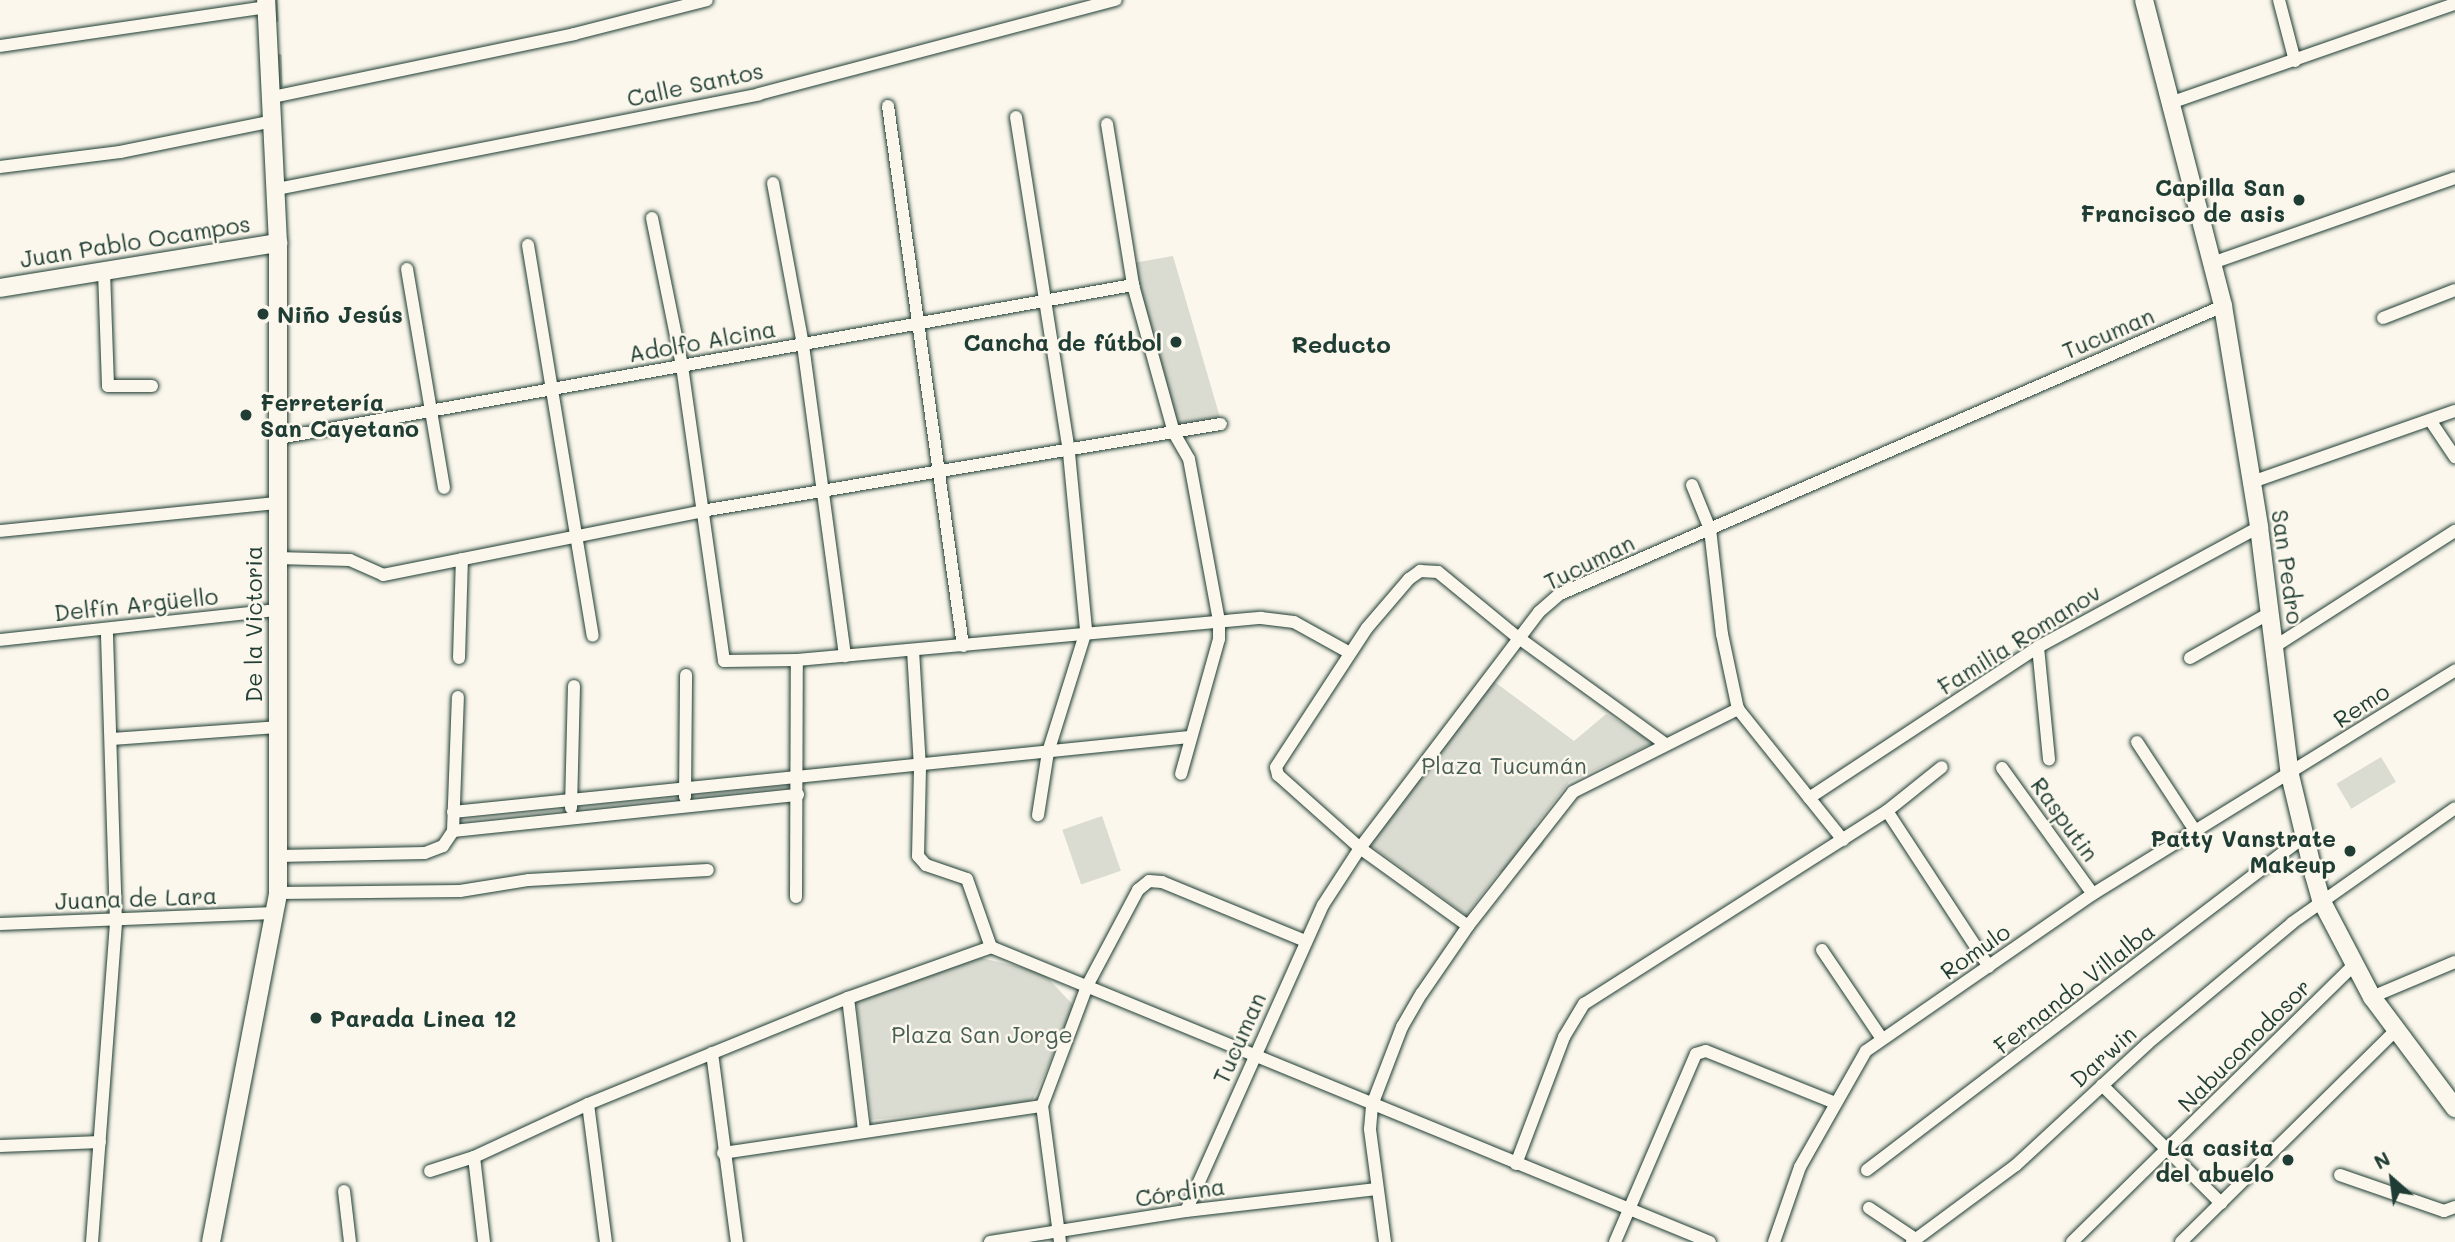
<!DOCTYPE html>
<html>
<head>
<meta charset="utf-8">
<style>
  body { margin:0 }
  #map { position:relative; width:2455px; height:1242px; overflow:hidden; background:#fbf7ec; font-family:Mali,sans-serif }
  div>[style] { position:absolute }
  .green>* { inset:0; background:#dbdcd1; transform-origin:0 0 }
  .stream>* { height:3.5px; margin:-1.75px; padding:0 1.75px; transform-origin:1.75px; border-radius:1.75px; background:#adb4aa }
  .roads { filter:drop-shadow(0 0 2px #1f3d34) drop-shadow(0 0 2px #1f3d34) }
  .street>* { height:12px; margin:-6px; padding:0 6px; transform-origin:6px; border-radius:6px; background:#fbf7ec }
  .secondary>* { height:18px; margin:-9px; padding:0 9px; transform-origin:9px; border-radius:9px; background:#fbf7ec }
  .dots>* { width:19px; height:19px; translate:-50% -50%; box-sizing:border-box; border:4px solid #fbf7ec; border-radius:50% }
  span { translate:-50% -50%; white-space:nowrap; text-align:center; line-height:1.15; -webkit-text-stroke:5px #fbf7ec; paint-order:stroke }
  .street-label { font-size:23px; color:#1f3d34 }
  .poi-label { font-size:23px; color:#1f3d34; font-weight:700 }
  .right { translate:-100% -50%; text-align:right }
  .left { translate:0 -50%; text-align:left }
  .park-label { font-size:23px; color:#455d53 }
  .neighbourhood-label { font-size:24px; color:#1f3d34; font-weight:700 }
  .north { position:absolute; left:2357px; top:1144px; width:70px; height:70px; -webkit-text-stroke:5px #fbf7ec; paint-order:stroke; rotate:332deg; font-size:19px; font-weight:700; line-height:28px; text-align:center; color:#1f3d34 }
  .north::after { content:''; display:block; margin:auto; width:24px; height:32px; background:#1f3d34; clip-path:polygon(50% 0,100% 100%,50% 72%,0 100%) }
</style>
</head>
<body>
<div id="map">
  <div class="green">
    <i style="clip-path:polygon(1173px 256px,1221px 421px,1176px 429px,1133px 263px)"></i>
    <i style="clip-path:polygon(1492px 680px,1574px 741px,1606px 714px,1655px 742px,1569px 782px,1534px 827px,1545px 836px,1543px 846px,1523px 864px,1498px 873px,1466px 915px,1370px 845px)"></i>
    <i style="left:2381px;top:757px;width:29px;height:52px;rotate:59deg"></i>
    <i style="left:1102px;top:816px;width:58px;height:42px;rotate:71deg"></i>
    <i style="clip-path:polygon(977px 957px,1042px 972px,1075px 1007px,1033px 1099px,1025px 1104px,871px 1120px,856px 1001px)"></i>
  </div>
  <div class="stream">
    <i style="left:276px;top:0;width:20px;rotate:87deg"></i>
    <i style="left:280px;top:56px;width:29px;rotate:88deg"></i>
  </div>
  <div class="roads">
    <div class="street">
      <i style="left:2279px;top:0;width:63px;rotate:75.3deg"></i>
      <i style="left:0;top:46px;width:269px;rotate:-8.3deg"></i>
      <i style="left:273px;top:97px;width:308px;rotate:-11.8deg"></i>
      <i style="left:574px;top:34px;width:137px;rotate:-14.3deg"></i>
      <i style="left:2173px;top:102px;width:299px;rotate:-19.2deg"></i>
      <i style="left:888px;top:106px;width:545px;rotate:82.09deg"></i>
      <i style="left:1016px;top:117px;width:340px;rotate:81deg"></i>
      <i style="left:1069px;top:453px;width:179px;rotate:84.5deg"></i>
      <i style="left:1086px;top:631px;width:127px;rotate:107.4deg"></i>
      <i style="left:1048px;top:752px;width:64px;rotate:99deg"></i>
      <i style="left:1107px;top:124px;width:163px;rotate:80.8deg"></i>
      <i style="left:1133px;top:285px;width:154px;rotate:74.5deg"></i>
      <i style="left:1174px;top:433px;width:30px;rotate:60deg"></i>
      <i style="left:1189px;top:459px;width:165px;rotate:79.5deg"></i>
      <i style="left:1219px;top:621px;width:18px;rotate:90deg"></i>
      <i style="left:1219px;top:639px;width:140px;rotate:105.7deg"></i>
      <i style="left:0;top:167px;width:121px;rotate:-7.1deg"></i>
      <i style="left:120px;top:152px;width:157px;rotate:-11.4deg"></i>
      <i style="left:773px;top:183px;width:165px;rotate:79.5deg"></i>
      <i style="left:803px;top:345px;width:314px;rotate:82.3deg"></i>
      <i style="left:277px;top:189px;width:491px;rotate:-11.1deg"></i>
      <i style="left:759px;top:94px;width:369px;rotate:-14.8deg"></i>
      <i style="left:652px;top:218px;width:151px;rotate:78.5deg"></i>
      <i style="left:682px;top:366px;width:298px;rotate:81.9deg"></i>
      <i style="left:724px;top:661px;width:73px;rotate:-0.8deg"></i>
      <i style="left:797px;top:660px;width:466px;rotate:-5.2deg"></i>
      <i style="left:1261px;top:618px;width:33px;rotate:7deg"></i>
      <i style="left:1294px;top:622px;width:64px;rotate:29deg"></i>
      <i style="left:528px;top:245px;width:396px;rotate:80.6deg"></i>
      <i style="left:2212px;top:263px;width:257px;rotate:-19.3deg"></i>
      <i style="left:407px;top:269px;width:222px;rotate:80.4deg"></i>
      <i style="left:104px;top:271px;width:115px;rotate:88deg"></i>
      <i style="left:108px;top:386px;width:44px"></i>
      <i style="left:2383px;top:318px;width:77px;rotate:-21.3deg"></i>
      <i style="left:2430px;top:420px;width:45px;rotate:56deg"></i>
      <i style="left:279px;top:438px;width:868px;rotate:-10.16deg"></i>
      <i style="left:2252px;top:482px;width:215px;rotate:-19.3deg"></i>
      <i style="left:1692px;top:485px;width:48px;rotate:67.8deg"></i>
      <i style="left:1710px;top:529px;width:106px;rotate:83.5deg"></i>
      <i style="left:1722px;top:634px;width:77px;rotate:78deg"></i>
      <i style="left:1738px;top:709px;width:168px;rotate:51.3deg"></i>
      <i style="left:0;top:531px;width:279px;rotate:-5.8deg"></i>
      <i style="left:277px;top:558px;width:73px;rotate:1.6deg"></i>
      <i style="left:350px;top:560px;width:36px;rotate:24deg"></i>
      <i style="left:383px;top:575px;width:325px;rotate:-11.3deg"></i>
      <i style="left:702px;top:511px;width:526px;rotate:-9.52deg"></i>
      <i style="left:0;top:640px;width:280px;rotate:-6.2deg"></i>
      <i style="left:2038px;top:647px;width:113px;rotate:84.4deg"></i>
      <i style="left:2274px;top:647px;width:215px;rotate:-32.7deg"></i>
      <i style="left:913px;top:650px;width:118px;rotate:86.6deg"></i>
      <i style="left:920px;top:768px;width:88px;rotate:91.3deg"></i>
      <i style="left:918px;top:856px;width:12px;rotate:48deg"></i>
      <i style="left:926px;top:865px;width:43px;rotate:18.9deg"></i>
      <i style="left:967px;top:879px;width:72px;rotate:70.6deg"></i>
      <i style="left:991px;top:947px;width:777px;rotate:22.31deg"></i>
      <i style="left:459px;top:658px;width:99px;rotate:-88.3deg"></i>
      <i style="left:2190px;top:658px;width:92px;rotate:-29.4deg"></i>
      <i style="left:111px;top:739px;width:167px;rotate:-4.1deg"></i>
      <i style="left:2137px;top:742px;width:104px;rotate:56.8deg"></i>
      <i style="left:2002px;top:768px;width:155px;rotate:54.2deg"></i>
      <i style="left:685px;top:797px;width:122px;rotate:-89.5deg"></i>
      <i style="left:1809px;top:798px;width:274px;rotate:-33.4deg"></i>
      <i style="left:2038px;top:647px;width:251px;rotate:-28.5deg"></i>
      <i style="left:571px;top:808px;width:122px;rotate:-88.6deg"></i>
      <i style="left:1887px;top:811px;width:186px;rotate:56.8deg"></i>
      <i style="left:453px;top:812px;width:740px;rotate:-5.82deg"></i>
      <i style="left:453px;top:831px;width:347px;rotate:-6deg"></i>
      <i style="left:278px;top:856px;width:147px;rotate:-1.2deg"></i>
      <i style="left:425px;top:853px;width:19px;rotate:-21deg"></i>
      <i style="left:443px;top:846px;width:18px;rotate:-56deg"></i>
      <i style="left:453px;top:831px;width:134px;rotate:-87.9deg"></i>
      <i style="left:278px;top:893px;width:182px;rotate:-0.6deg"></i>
      <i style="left:460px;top:891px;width:70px;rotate:-9.1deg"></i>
      <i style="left:529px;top:880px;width:179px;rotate:-3.2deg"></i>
      <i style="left:796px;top:897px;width:237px;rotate:-89.8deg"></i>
      <i style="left:0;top:924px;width:274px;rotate:-2.3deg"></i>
      <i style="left:1468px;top:926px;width:133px;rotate:-144.2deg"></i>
      <i style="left:1360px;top:848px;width:110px;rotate:-138.3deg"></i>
      <i style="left:1278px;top:775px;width:8px;rotate:-104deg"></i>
      <i style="left:1276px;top:767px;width:166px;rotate:-56.8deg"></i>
      <i style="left:1367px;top:628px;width:65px;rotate:-49.4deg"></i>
      <i style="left:1409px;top:579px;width:14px;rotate:-36deg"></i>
      <i style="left:1420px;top:571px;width:18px;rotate:3deg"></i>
      <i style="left:1438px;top:572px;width:101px;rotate:39.4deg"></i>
      <i style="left:1516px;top:636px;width:184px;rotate:35.9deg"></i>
      <i style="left:1822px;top:950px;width:107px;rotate:56deg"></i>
      <i style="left:2372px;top:997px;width:90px;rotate:-22.9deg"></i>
      <i style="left:848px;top:998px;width:133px;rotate:83.1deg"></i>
      <i style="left:712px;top:1053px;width:191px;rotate:82.5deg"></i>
      <i style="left:2102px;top:1085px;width:168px;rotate:44.8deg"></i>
      <i style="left:588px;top:1104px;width:139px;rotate:82.6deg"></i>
      <i style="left:0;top:1146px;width:100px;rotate:-2.3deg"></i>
      <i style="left:723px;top:1153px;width:322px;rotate:-8.4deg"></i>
      <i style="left:474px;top:1157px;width:126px;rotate:-24.9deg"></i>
      <i style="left:588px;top:1104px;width:281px;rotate:-22.2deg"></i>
      <i style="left:848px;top:998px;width:152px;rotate:-19.6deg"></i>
      <i style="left:1516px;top:1164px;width:136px;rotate:-69.3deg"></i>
      <i style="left:1564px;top:1037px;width:39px;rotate:-59deg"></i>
      <i style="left:1584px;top:1004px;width:359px;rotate:-32.5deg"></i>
      <i style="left:1887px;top:811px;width:70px;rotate:-38.7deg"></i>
      <i style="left:1867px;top:1170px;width:551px;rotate:-37.33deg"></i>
      <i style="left:430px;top:1171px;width:46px;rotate:-17.7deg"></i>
      <i style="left:474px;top:1157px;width:86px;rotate:83.3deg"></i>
      <i style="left:2340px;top:1175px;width:110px;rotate:19.1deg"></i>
      <i style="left:2444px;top:1211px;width:12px;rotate:-20deg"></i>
      <i style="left:344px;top:1191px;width:51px;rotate:83.3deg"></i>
      <i style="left:1869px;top:1208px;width:54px;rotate:33.7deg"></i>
      <i style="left:1186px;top:1211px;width:335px;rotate:-65.9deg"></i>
      <i style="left:1323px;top:905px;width:68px;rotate:-57deg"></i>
      <i style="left:1360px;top:848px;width:296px;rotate:-52.8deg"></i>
      <i style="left:1539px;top:612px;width:28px;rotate:-41deg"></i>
      <i style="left:1560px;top:594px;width:723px;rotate:-23.48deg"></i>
      <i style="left:92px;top:1242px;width:321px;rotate:-85.7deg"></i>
      <i style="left:116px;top:922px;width:293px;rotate:-91.8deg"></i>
      <i style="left:990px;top:1242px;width:198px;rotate:-9deg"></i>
      <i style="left:1186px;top:1211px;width:192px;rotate:-6.6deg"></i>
      <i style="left:1060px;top:1242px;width:137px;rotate:-97.5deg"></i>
      <i style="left:1042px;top:1106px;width:128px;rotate:-69.4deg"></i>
      <i style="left:1087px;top:986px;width:109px;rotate:-62deg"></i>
      <i style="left:1138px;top:890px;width:14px;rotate:-39deg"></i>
      <i style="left:1149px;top:881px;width:13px;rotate:4deg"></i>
      <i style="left:1162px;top:882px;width:155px;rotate:22.4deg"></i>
      <i style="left:1385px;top:1242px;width:114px;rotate:-97.6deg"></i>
      <i style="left:1370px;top:1129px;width:24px;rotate:-85deg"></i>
      <i style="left:1372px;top:1105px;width:84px;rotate:-69deg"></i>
      <i style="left:1402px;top:1027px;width:39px;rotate:-60deg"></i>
      <i style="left:1422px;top:993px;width:81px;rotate:-55.5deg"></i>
      <i style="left:1468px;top:926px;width:170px;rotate:-51.9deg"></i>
      <i style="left:1573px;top:792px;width:185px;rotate:-26.7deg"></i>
      <i style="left:1615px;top:1242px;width:205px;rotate:-66.7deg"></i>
      <i style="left:1696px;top:1054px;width:10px;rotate:-17deg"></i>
      <i style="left:1706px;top:1051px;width:137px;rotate:21.9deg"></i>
      <i style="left:1774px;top:1242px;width:79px;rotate:-70.9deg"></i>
      <i style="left:1800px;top:1167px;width:133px;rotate:-60.4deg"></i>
      <i style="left:1866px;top:1051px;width:276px;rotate:-34.7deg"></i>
      <i style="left:2093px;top:894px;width:426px;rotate:-31.7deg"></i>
      <i style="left:1912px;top:1242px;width:129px;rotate:-36.5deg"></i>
      <i style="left:2016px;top:1165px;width:178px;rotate:-42.7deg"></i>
      <i style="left:2147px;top:1044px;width:189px;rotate:-39.8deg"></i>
      <i style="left:2292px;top:923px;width:199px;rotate:-35.2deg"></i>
      <i style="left:2072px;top:1242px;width:395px;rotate:-44.5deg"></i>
      <i style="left:2181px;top:1242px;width:301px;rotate:-44.6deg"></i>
    </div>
    <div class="secondary">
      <i style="left:2144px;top:0;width:316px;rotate:75.5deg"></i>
      <i style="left:2223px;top:306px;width:224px;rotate:80.7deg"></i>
      <i style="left:2259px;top:527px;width:250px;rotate:82.9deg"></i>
      <i style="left:2290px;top:775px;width:103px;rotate:76.5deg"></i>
      <i style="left:2314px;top:875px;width:26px;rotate:74deg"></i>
      <i style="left:2321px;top:900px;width:110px;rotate:62.3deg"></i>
      <i style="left:2372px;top:997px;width:139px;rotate:53.2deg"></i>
      <i style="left:0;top:288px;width:282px;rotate:-9.2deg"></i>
      <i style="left:211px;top:1242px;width:355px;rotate:-79.1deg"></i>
      <i style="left:278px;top:893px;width:650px;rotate:-90deg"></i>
      <i style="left:278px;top:243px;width:243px;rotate:-92.8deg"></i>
    </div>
  </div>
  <div class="dots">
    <i style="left:2299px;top:200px;background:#1f3d34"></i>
    <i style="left:263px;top:314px;background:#1f3d34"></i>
    <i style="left:1176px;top:342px;background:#1f3d34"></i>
    <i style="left:246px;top:415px;background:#1f3d34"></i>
    <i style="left:2350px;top:851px;background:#1f3d34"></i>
    <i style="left:316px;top:1018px;background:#1f3d34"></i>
    <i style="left:2288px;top:1160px;background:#1f3d34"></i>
  </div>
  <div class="street-label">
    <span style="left:695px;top:84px;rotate:-12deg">Calle Santos</span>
    <span style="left:135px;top:241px;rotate:-9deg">Juan Pablo Ocampos</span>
    <span style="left:2108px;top:333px;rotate:-23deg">Tucuman</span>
    <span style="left:702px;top:341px;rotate:-10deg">Adolfo Alcina</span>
    <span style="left:1589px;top:562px;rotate:-26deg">Tucuman</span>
    <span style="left:2288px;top:567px;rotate:82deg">San Pedro</span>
    <span style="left:136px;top:604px;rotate:-6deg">Delfín Argüello</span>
    <span style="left:253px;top:624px;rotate:-90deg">De la Victoria</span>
    <span style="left:2019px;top:639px;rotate:-32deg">Familia Romanov</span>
    <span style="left:2361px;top:705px;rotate:-33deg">Remo</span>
    <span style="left:2065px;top:819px;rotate:54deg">Rasputin</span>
    <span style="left:136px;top:898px;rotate:-2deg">Juana de Lara</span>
    <span style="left:1975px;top:951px;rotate:-35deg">Romulo</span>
    <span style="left:2074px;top:988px;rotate:-38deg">Fernando Villalba</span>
    <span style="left:1239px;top:1038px;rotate:-66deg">Tucuman</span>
    <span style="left:2244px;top:1045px;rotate:-45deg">Nabuconodosor</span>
    <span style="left:2103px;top:1056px;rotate:-42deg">Darwin</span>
    <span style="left:1180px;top:1192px;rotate:-8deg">Córdina</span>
  </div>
  <div class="poi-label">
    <span class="right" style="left:2285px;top:200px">Capilla San<br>Francisco de asis</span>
    <span class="left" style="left:277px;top:314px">Niño Jesús</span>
    <span class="right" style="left:1162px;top:342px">Cancha de fútbol</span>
    <span class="left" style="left:260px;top:415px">Ferretería<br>San Cayetano</span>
    <span class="right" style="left:2336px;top:851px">Patty Vanstrate<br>Makeup</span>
    <span class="left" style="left:330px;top:1018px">Parada Linea 12</span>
    <span class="right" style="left:2274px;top:1160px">La casita<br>del abuelo</span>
  </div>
  <div class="park-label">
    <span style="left:1504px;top:765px">Plaza Tucumán</span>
    <span style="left:982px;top:1034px">Plaza San Jorge</span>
  </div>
  <div class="neighbourhood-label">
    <span style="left:1341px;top:344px">Reducto</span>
  </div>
  <div class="north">N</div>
</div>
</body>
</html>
